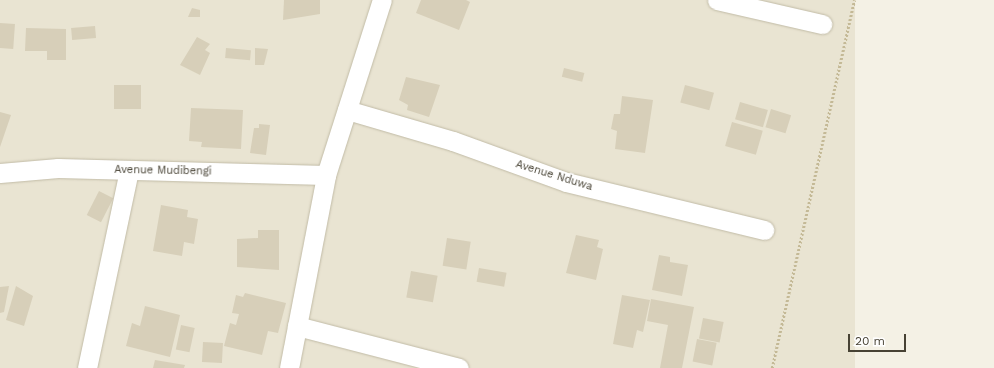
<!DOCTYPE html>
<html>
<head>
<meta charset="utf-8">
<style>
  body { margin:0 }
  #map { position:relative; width:994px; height:368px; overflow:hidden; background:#f4f1e5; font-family:"Work Sans",sans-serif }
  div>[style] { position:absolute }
  .residential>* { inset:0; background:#e9e4d2; transform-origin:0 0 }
  .building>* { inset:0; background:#d7cfb9; transform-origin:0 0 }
  .path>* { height:2.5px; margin-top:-1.25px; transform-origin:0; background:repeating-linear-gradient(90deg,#c4b996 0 2px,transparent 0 4px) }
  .roads { filter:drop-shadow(0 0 1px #c1bba6) drop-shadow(0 0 1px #c1bba6) }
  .minor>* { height:19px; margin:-9.5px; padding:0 9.5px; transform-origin:9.5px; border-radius:9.5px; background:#fff }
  span { translate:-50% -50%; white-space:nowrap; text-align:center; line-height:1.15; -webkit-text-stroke:3px #fff; paint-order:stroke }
  .street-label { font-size:11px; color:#474234 }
  .scale { position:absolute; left:848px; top:334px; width:58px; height:18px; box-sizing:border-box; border:2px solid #474234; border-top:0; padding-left:5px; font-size:12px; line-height:14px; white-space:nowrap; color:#474234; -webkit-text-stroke:3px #fff; paint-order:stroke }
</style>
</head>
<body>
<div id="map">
  <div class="residential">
    <i style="left:0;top:0;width:855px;height:368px"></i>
  </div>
  <div class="building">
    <i style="clip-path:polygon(284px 0,320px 0,320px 14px,283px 20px)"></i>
    <i style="clip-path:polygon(421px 0,466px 0,470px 2px,459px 30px,416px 13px)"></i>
    <i style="clip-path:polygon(192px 8px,200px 10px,200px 17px,188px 17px)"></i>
    <i style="left:0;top:23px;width:15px;height:25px;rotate:4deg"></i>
    <i style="left:95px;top:26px;width:12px;height:24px;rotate:85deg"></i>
    <i style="clip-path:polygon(26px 28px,66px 29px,66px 60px,47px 60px,47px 51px,25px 51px)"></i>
    <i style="clip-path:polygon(197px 37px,210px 44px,205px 50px,210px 53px,200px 75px,180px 65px)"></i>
    <i style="left:226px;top:48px;width:25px;height:10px;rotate:5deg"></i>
    <i style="clip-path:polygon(255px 48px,268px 49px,264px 65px,255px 65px)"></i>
    <i style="left:564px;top:68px;width:21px;height:9px;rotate:14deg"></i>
    <i style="clip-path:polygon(406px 77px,440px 85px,429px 117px,407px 110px,408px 105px,399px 100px)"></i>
    <i style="left:114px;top:85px;width:27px;height:24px"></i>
    <i style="left:685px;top:85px;width:30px;height:18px;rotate:15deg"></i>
    <i style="clip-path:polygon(622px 96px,653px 100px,645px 153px,615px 149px,617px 131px,611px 129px,614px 114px,620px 114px)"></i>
    <i style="left:740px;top:102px;width:29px;height:18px;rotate:16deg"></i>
    <i style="clip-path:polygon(191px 108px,243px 110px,241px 149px,201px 147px,202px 142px,189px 141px)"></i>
    <i style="left:771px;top:109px;width:21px;height:19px;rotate:17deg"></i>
    <i style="clip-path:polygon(0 112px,11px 115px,0 147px)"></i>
    <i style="left:732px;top:122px;width:32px;height:25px;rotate:16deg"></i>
    <i style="clip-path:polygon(259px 124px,270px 125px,266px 155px,250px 153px,254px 128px,259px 128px)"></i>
    <i style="left:99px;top:191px;width:16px;height:27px;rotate:27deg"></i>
    <i style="clip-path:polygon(161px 205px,188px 210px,187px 217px,198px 219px,194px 244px,184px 242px,182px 256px,153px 251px)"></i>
    <i style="clip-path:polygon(258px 230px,279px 230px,279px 270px,237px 267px,237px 239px,258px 238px)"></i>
    <i style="clip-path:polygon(576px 235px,599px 240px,597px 247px,603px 249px,596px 280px,566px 273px)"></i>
    <i style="left:447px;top:238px;width:24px;height:28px;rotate:9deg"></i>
    <i style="clip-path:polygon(659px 255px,670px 257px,670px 262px,688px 265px,682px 296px,652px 290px)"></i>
    <i style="left:479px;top:268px;width:28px;height:14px;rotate:10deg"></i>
    <i style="left:411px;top:271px;width:27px;height:27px;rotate:10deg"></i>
    <i style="clip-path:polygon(9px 286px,4px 312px,0 313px,0 287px)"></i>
    <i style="clip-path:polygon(16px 286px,33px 296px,24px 326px,6px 320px)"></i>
    <i style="clip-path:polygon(245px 293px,286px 303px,278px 333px,268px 331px,262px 355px,224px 346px,230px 323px,236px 325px,239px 314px,232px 313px,236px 295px,243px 297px)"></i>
    <i style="clip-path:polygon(622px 295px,650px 300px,643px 332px,637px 330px,633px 348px,613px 344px)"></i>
    <i style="clip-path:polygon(651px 299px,694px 307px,682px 368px,660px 368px,668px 325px,647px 321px)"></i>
    <i style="clip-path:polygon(145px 306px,180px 315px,170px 357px,126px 346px,132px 323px,140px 326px)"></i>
    <i style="left:703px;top:318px;width:21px;height:21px;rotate:11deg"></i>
    <i style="left:181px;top:325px;width:14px;height:25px;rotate:12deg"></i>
    <i style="left:697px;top:339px;width:20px;height:23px;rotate:11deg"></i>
    <i style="left:203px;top:342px;width:20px;height:20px;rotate:3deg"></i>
    <i style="clip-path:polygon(155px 360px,185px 365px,184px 368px,153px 368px)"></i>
  </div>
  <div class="path">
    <i style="left:772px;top:368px;width:377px;rotate:-77.4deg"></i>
  </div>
  <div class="roads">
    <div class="minor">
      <i style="left:717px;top:0;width:108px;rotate:12.9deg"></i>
      <i style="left:347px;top:110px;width:110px;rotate:16.3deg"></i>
      <i style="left:453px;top:141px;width:120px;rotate:19.9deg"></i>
      <i style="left:566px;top:182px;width:204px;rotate:13.6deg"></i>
      <i style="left:0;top:173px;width:58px;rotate:-4.9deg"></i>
      <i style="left:58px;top:168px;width:268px;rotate:1.5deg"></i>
      <i style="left:297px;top:326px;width:167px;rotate:14.5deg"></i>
      <i style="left:87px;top:368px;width:201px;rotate:-78deg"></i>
      <i style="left:289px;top:368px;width:197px;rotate:-79.1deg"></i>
      <i style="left:326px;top:175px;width:184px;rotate:-72.3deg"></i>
    </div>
  </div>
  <div class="street-label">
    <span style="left:163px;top:171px;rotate:1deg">Avenue Mudibengi</span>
    <span style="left:554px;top:176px;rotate:17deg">Avenue Nduwa</span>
  </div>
  <div class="scale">20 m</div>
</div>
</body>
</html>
